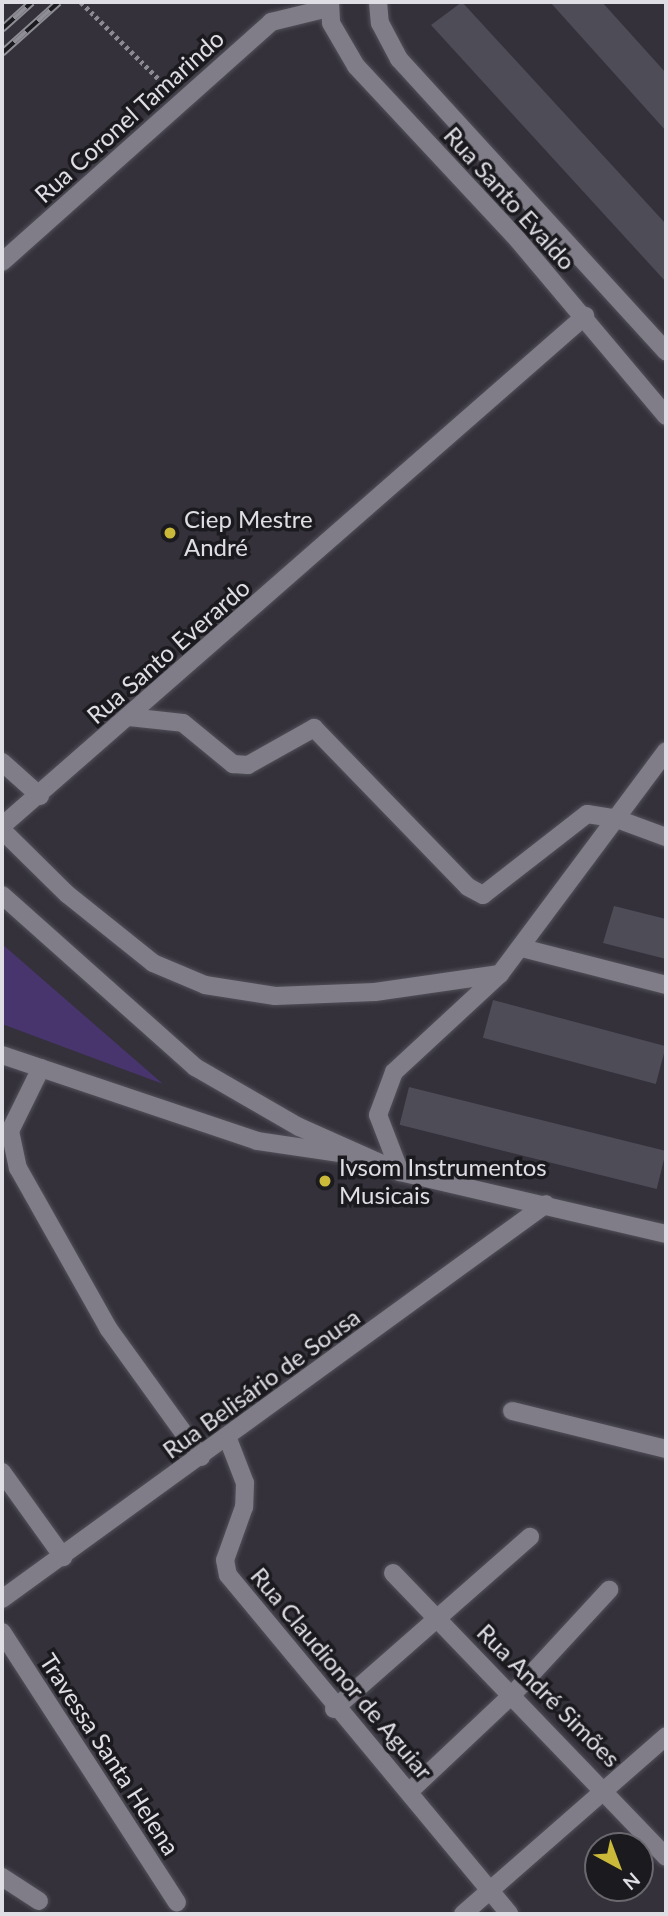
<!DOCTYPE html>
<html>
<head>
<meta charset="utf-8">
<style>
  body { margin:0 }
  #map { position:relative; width:668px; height:1916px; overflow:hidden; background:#34313b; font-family:Lato,sans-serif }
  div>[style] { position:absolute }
  .green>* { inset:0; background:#48356d }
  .building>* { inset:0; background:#4e4c57; transform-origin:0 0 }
  .path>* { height:4.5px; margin-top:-2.25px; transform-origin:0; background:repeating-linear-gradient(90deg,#8c8a92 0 3.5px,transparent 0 7px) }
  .roads { filter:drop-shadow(0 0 2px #525059) drop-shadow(0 0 2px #525059) }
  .service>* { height:18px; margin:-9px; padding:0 9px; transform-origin:9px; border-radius:9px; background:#807d89 }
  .minor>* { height:18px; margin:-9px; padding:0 9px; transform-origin:9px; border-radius:9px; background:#807d89 }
  .tertiary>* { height:18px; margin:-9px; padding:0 9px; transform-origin:9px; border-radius:9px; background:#807d89 }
  .secondary>* { height:18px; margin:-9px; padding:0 9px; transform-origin:9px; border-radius:9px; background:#807d89 }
  .rail>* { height:8px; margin-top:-4px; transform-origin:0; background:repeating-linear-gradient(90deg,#1b1a1e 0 16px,#8e8c94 0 32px); box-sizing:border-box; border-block:2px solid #8e8c94 }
  .dots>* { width:19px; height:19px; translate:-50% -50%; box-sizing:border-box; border:4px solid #1b1a1e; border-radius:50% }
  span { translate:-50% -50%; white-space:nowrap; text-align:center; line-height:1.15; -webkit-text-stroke:7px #1b1a1e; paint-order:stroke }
  .street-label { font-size:24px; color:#e0dee5 }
  .poi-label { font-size:24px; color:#e0dee5 }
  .left { translate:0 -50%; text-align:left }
  .frame { position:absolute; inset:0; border:4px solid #e0dee5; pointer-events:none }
  .north { position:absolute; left:584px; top:1832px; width:70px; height:70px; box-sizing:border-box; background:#1b1a1e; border:2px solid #6a686e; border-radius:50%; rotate:139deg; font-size:19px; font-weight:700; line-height:28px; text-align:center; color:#e0dee5 }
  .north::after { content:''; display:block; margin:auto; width:24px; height:32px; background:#cbba39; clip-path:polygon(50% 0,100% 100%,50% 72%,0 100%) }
</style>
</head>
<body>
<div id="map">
  <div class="green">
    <i style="clip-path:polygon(2px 944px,163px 1084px,2px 1024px)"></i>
  </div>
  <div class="building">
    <i style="clip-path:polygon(462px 2px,666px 224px,666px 282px,431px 25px)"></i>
    <i style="clip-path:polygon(550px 2px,602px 2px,666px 73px,666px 131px)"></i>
    <i style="clip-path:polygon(614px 906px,666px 919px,666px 959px,603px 943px)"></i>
    <i style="left:493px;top:1000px;width:179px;height:39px;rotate:15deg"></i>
    <i style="left:409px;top:1087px;width:265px;height:39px;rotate:14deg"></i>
  </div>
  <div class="path">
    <i style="left:81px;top:2px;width:120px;rotate:44.7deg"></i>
  </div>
  <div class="roads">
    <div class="service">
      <i style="left:129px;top:717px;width:54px;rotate:6.3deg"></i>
      <i style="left:183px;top:723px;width:65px;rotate:39.4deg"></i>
      <i style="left:233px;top:764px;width:15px;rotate:4deg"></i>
      <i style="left:248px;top:765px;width:76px;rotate:-29.3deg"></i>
      <i style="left:314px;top:728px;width:221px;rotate:45.9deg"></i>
      <i style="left:468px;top:887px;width:17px;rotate:28deg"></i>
      <i style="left:483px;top:895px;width:132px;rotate:-37.9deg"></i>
      <i style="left:587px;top:814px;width:30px;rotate:9deg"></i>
      <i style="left:2px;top:762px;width:51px;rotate:41.8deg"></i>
      <i style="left:2px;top:1632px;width:322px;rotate:57.1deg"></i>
    </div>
    <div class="minor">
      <i style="left:2px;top:262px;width:361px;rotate:-41.7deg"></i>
      <i style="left:271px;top:22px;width:59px;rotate:-13.8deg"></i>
      <i style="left:617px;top:819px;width:52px;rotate:20.2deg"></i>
      <i style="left:2px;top:826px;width:775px;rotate:-41.18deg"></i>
      <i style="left:522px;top:948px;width:149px;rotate:14.4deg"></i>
      <i style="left:2px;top:1055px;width:269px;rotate:18.6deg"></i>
      <i style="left:257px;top:1141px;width:102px;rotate:8.4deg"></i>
      <i style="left:41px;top:1068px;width:70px;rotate:116.2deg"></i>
      <i style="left:10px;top:1131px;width:38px;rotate:78deg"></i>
      <i style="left:18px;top:1168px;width:184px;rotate:60.6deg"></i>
      <i style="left:108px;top:1328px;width:159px;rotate:54.2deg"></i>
      <i style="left:512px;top:1411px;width:159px;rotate:13.9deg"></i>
      <i style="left:228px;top:1439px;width:47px;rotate:68.9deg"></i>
      <i style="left:245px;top:1483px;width:24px;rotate:92deg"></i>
      <i style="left:244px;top:1507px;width:56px;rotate:109.7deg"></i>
      <i style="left:225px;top:1560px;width:15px;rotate:79deg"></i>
      <i style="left:228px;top:1575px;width:440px;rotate:50.3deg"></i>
      <i style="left:2px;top:1472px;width:105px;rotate:54.3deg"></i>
      <i style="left:393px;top:1573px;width:394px;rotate:46.1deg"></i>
      <i style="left:334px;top:1709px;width:261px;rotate:-41.3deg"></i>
      <i style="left:410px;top:1791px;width:141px;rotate:-43.3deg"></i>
      <i style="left:513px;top:1694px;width:142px;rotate:-47.3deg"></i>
      <i style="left:2px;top:1877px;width:44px;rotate:33deg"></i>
      <i style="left:463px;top:1914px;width:270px;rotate:-41.2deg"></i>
    </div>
    <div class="tertiary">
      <i style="left:2px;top:1599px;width:672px;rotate:-35.98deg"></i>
    </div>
    <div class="secondary">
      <i style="left:330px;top:2px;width:21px;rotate:87deg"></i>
      <i style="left:331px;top:23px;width:50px;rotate:59.8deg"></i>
      <i style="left:356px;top:66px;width:238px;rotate:47deg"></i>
      <i style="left:518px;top:240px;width:230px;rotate:49.9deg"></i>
      <i style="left:378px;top:2px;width:21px;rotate:85deg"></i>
      <i style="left:380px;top:23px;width:41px;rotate:62.2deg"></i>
      <i style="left:399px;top:59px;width:396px;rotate:47.6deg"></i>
      <i style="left:2px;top:830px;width:91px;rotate:44.6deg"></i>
      <i style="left:67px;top:894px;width:110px;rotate:38.7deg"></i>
      <i style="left:153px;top:963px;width:56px;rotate:22.9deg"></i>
      <i style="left:205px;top:985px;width:71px;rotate:8.9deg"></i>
      <i style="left:275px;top:996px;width:100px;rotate:-2.3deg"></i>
      <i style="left:375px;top:992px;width:126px;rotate:-8.2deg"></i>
      <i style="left:2px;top:895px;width:259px;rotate:41.7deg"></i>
      <i style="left:195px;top:1067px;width:120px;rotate:30deg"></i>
      <i style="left:299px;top:1127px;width:111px;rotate:24deg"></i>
      <i style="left:400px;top:1172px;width:273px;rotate:13.1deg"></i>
      <i style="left:400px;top:1172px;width:61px;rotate:-111.1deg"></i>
      <i style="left:378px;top:1115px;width:46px;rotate:-69.6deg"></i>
      <i style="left:394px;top:1072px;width:144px;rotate:-42.8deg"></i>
      <i style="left:500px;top:974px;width:278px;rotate:-53.3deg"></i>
    </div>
  </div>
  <div class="rail">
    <i style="left:2px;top:29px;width:40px;rotate:-42deg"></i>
    <i style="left:2px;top:53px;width:76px;rotate:-41.8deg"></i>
  </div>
  <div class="dots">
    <i style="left:170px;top:533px;background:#cbba39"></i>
    <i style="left:325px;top:1181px;background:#cbba39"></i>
  </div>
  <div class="street-label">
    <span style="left:129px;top:116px;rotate:-42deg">Rua Coronel Tamarindo</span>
    <span style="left:510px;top:198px;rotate:48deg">Rua Santo Evaldo</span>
    <span style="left:168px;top:651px;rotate:-41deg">Rua Santo Everardo</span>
    <span style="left:261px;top:1383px;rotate:-36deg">Rua Belisário de Sousa</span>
    <span style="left:342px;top:1673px;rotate:50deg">Rua Claudionor de Aguiar</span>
    <span style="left:549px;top:1695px;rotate:45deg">Rua André Simões</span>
    <span style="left:110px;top:1754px;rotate:57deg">Travessa Santa Helena</span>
  </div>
  <div class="poi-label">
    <span class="left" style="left:184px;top:533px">Ciep Mestre<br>André</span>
    <span class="left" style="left:339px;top:1181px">Ivsom Instrumentos<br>Musicais</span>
  </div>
  <div class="frame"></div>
  <div class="north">N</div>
</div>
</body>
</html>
